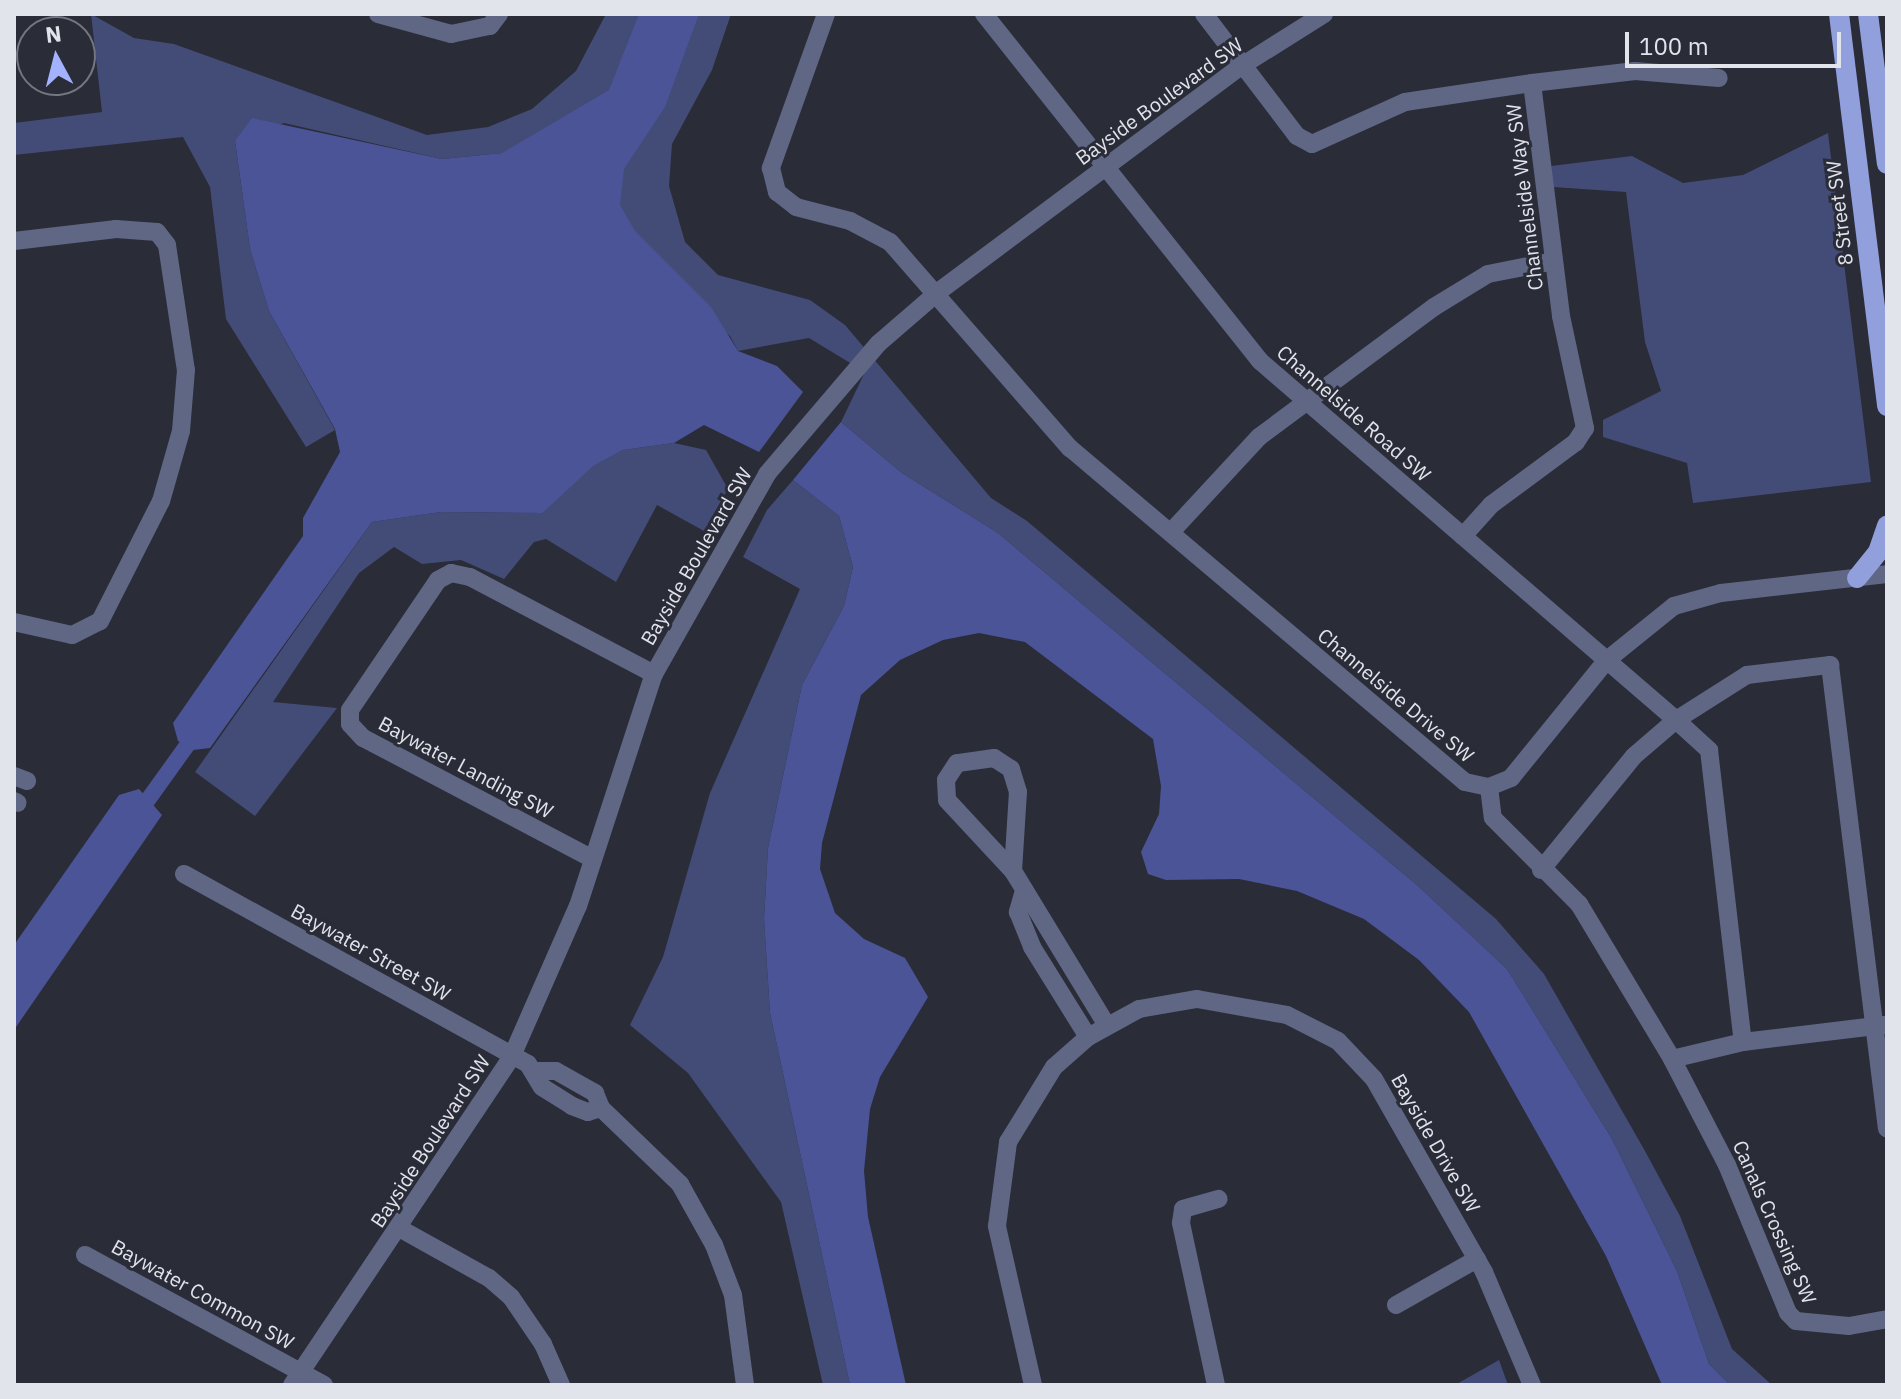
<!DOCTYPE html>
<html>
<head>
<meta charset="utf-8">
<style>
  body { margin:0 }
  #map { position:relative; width:1901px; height:1399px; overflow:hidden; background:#2a2c38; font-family:"IBM Plex Sans",sans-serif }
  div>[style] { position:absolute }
  .green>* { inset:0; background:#434b77 }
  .water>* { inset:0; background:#4a5497 }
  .canal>* { height:16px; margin:-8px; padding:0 8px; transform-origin:8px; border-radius:8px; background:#4a5497 }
  .minor>* { height:18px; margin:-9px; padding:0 9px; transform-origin:9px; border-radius:9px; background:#606785 }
  .major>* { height:20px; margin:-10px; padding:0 10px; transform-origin:10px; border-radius:10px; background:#929fdd }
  span { translate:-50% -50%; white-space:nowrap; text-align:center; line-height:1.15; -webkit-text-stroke:6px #2a2c38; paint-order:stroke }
  .street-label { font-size:20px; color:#e2e4ec }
  .frame { position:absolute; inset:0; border:16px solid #e2e4ec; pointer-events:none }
  .north { position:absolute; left:16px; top:16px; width:80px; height:80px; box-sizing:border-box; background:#2a2c38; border:2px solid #747680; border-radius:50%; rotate:353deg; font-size:22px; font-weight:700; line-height:32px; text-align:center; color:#e2e4ec }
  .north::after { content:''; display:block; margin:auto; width:28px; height:36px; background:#a3b2fd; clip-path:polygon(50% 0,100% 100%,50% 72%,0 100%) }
  .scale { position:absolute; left:1625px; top:32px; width:216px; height:36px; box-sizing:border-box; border:4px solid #e2e4ec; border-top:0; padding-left:10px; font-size:24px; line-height:28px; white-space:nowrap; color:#e2e4ec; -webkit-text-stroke:6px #2a2c38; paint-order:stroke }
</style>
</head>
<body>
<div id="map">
  <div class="green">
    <i style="clip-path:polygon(91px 14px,134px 38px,174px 44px,427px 135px,488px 127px,532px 109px,576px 71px,606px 14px,731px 14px,712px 70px,672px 144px,669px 186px,685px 242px,718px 275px,810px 300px,845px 325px,991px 498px,1027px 521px,1496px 919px,1544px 974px,1645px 1151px,1680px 1216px,1732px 1349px,1772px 1385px,1730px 1385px,1709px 1364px,1677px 1271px,1612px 1139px,1507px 969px,1418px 886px,998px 533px,902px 473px,841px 422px,865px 372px,809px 338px,738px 351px,730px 336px,502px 153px,442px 159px,284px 123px,235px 141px,250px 249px,269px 311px,335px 430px,306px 447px,226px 319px,210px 187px,183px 137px,14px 155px,14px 123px,102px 112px)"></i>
    <i style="clip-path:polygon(1828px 133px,1871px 482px,1693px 503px,1687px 463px,1603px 437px,1603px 420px,1661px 391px,1645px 342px,1626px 192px,1553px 187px,1551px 166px,1632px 156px,1683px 183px,1743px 175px)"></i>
    <i style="clip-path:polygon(674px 443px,706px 450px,728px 489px,704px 531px,657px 505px,616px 582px,546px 539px,534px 542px,504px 579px,461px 560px,422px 564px,394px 547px,359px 573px,273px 702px,337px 708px,255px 816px,195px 772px,372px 522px,441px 512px,543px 513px,592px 466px,623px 450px)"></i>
    <i style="clip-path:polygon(793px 480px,839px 516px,853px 567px,844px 606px,802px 685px,768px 848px,764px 919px,770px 1013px,850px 1385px,823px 1385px,781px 1202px,688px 1073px,630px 1025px,663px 957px,710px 793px,800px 589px,743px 557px,767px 510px)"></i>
    <i style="clip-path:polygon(1499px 1360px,1508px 1385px,1455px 1385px)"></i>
  </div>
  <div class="water">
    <i style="clip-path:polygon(639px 14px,699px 14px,665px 107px,624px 169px,620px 205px,635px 231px,711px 307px,738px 351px,777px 366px,803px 392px,759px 452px,704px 425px,674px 443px,623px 450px,593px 466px,543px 513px,441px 512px,372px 522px,210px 748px,193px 750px,178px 741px,173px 723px,303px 536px,303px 518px,340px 452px,335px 429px,269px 311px,250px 249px,235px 141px,252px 118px,442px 159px,502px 153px,609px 90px)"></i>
    <i style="clip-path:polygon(841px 422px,902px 473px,998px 533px,1418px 886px,1507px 969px,1612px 1139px,1677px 1271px,1709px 1364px,1730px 1385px,1662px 1385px,1606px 1256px,1469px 1012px,1419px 960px,1364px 919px,1297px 891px,1239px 879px,1166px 880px,1148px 874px,1141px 852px,1159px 814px,1161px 786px,1153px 739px,1025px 642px,979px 633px,943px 640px,900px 660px,861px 695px,822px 843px,820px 869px,835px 913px,864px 939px,905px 958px,928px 997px,880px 1077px,870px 1109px,864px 1171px,868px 1217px,906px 1385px,850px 1385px,770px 1013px,764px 919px,768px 848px,802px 685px,844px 606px,853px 567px,839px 516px,793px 480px)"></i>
    <i style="clip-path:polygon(139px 789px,162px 815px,14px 1030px,14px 945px,119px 795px)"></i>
  </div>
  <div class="canal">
    <i style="left:137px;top:815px;width:105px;rotate:-54.3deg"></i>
  </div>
  <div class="minor">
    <i style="left:378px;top:14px;width:76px;rotate:15.3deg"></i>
    <i style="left:451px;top:34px;width:40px;rotate:-12deg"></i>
    <i style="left:490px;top:26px;width:15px;rotate:-53deg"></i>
    <i style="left:826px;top:14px;width:164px;rotate:109.7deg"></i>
    <i style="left:771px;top:168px;width:25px;rotate:76deg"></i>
    <i style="left:777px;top:192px;width:24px;rotate:38deg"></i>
    <i style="left:796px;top:207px;width:56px;rotate:14.5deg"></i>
    <i style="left:850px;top:221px;width:45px;rotate:27.7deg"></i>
    <i style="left:890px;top:242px;width:274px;rotate:48.9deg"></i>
    <i style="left:1070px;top:448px;width:517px;rotate:40.22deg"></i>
    <i style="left:1465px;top:782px;width:25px;rotate:12deg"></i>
    <i style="left:1489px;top:787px;width:24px;rotate:-22deg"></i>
    <i style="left:1511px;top:778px;width:152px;rotate:-50.9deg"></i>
    <i style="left:1607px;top:660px;width:86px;rotate:-38.9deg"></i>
    <i style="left:1674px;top:606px;width:49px;rotate:-15.5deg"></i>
    <i style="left:1721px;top:593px;width:167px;rotate:-6.5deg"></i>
    <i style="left:984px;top:14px;width:443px;rotate:51.5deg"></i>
    <i style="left:1260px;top:361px;width:549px;rotate:40.79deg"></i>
    <i style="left:1676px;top:720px;width:84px;rotate:-32.4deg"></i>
    <i style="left:1747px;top:675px;width:84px;rotate:-6.9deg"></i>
    <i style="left:1830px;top:665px;width:467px;rotate:83deg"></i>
    <i style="left:1204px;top:14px;width:153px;rotate:52.7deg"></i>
    <i style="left:1297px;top:136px;width:17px;rotate:28deg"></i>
    <i style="left:1312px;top:144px;width:102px;rotate:-24.3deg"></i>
    <i style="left:1405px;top:102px;width:128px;rotate:-8.5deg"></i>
    <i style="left:1532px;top:83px;width:235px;rotate:82.9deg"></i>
    <i style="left:1561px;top:316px;width:115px;rotate:77.9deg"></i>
    <i style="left:1585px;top:428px;width:17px;rotate:123deg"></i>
    <i style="left:1576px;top:442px;width:106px;rotate:143.5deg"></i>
    <i style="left:1491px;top:505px;width:42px;rotate:132.1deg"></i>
    <i style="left:1532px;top:83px;width:104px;rotate:-6.6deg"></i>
    <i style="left:1635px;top:71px;width:84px;rotate:4.8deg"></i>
    <i style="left:14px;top:241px;width:103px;rotate:-6.7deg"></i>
    <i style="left:116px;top:229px;width:41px;rotate:4.2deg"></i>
    <i style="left:157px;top:232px;width:16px;rotate:52deg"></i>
    <i style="left:167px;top:245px;width:126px;rotate:81.4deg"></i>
    <i style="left:186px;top:370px;width:61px;rotate:94.7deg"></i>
    <i style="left:181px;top:431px;width:73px;rotate:105.9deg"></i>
    <i style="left:161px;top:501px;width:135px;rotate:116.9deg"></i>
    <i style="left:100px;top:621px;width:31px;rotate:153deg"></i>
    <i style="left:72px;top:635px;width:59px;rotate:-167.4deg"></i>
    <i style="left:1171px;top:532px;width:129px;rotate:-47.2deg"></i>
    <i style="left:1259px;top:437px;width:218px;rotate:-36.6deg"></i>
    <i style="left:1434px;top:307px;width:63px;rotate:-31.4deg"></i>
    <i style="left:1488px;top:274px;width:67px;rotate:-11.1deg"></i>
    <i style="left:14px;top:776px;width:14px;rotate:21deg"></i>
    <i style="left:1489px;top:787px;width:31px;rotate:83deg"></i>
    <i style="left:1493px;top:818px;width:122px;rotate:45deg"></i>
    <i style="left:1579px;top:904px;width:181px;rotate:59deg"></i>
    <i style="left:1672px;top:1059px;width:73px;rotate:-13.5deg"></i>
    <i style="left:14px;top:801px;width:4px;rotate:27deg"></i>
    <i style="left:591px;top:858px;width:258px;rotate:-152.2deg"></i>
    <i style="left:363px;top:738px;width:19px;rotate:-133deg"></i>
    <i style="left:350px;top:724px;width:14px;rotate:-90deg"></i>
    <i style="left:350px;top:710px;width:157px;rotate:-55.9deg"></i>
    <i style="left:438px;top:580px;width:15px;rotate:-28deg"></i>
    <i style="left:451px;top:573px;width:19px;rotate:12deg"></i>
    <i style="left:470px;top:577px;width:208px;rotate:27.8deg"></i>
    <i style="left:1541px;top:870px;width:147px;rotate:-50.8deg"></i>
    <i style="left:1634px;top:756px;width:55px;rotate:-40.6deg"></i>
    <i style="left:1676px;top:720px;width:45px;rotate:42.3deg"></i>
    <i style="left:1709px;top:750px;width:294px;rotate:83.4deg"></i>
    <i style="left:1743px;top:1042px;width:142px;rotate:-6.9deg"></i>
    <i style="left:1013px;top:871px;width:79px;rotate:-86.4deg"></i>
    <i style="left:1018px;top:792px;width:24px;rotate:-107deg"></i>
    <i style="left:1011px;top:769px;width:20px;rotate:-147deg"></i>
    <i style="left:994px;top:758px;width:37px;rotate:172deg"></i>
    <i style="left:957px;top:763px;width:20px;rotate:123deg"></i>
    <i style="left:946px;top:780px;width:20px;rotate:87deg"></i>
    <i style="left:947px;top:800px;width:97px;rotate:47.1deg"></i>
    <i style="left:1013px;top:871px;width:179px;rotate:58.7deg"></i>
    <i style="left:184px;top:874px;width:393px;rotate:28.9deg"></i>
    <i style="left:528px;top:1064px;width:27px;rotate:59deg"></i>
    <i style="left:542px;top:1087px;width:36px;rotate:32deg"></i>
    <i style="left:572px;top:1106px;width:17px;rotate:21deg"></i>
    <i style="left:588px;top:1112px;width:14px;rotate:-17deg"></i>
    <i style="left:1023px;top:894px;width:19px;rotate:106deg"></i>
    <i style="left:1018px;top:912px;width:38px;rotate:68deg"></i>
    <i style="left:1032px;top:947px;width:106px;rotate:58.1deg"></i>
    <i style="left:1672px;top:1059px;width:119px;rotate:62.6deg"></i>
    <i style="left:1727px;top:1165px;width:160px;rotate:67.6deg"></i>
    <i style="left:1788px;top:1313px;width:11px;rotate:45deg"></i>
    <i style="left:1796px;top:1321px;width:53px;rotate:5.4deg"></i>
    <i style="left:1849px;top:1326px;width:39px;rotate:-10deg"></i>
    <i style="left:536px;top:1071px;width:20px"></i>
    <i style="left:556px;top:1071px;width:45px;rotate:29.4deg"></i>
    <i style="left:595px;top:1093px;width:16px;rotate:68deg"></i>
    <i style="left:601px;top:1108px;width:110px;rotate:43.9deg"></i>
    <i style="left:680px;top:1184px;width:70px;rotate:60.9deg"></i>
    <i style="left:714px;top:1245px;width:53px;rotate:69.2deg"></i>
    <i style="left:733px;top:1295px;width:91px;rotate:82.4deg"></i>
    <i style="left:399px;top:1228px;width:103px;rotate:29.1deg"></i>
    <i style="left:489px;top:1278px;width:29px;rotate:41deg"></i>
    <i style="left:511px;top:1297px;width:57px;rotate:55.8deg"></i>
    <i style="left:543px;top:1344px;width:45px;rotate:66.3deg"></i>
    <i style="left:85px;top:1255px;width:272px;rotate:28.5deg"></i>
    <i style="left:1396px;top:1305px;width:93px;rotate:-29.6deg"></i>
    <i style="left:292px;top:1385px;width:396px;rotate:-56.2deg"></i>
    <i style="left:512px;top:1056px;width:164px;rotate:-66.3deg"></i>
    <i style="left:578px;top:906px;width:244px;rotate:-71.9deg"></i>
    <i style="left:654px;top:674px;width:230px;rotate:-60.5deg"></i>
    <i style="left:767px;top:474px;width:172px;rotate:-49.5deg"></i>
    <i style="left:879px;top:343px;width:78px;rotate:-40.8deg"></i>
    <i style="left:938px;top:292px;width:380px;rotate:-36.7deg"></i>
    <i style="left:1243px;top:65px;width:96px;rotate:-32.2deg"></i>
    <i style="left:1033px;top:1385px;width:163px;rotate:-102.8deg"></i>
    <i style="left:997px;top:1226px;width:85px;rotate:-82.5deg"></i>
    <i style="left:1008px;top:1142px;width:88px;rotate:-58.5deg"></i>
    <i style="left:1054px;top:1067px;width:45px;rotate:-41.4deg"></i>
    <i style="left:1088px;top:1037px;width:58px;rotate:-28.8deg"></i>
    <i style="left:1139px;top:1009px;width:59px;rotate:-9.8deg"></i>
    <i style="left:1197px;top:999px;width:91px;rotate:10.1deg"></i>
    <i style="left:1287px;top:1015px;width:57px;rotate:27deg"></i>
    <i style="left:1338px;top:1041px;width:52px;rotate:46.5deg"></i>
    <i style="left:1374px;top:1079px;width:222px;rotate:60.3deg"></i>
    <i style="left:1484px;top:1272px;width:123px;rotate:67deg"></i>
    <i style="left:1216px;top:1385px;width:166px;rotate:-102.2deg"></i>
    <i style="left:1181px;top:1223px;width:14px;rotate:-82deg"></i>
    <i style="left:1183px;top:1209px;width:37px;rotate:-16deg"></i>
  </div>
  <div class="major">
    <i style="left:1839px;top:14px;width:395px;rotate:83deg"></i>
    <i style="left:1868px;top:14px;width:151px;rotate:82.8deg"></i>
    <i style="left:1857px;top:578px;width:33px;rotate:-51deg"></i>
    <i style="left:1878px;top:552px;width:28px;rotate:-71deg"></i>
  </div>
  <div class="street-label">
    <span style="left:1159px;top:101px;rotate:-36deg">Bayside Boulevard SW</span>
    <span style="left:1524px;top:197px;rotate:-97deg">Channelside Way SW</span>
    <span style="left:1839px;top:213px;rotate:-97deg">8 Street SW</span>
    <span style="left:1354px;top:413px;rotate:41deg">Channelside Road SW</span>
    <span style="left:696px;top:556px;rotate:-60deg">Bayside Boulevard SW</span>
    <span style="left:1396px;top:695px;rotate:40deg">Channelside Drive SW</span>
    <span style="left:466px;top:767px;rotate:28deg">Baywater Landing SW</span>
    <span style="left:371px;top:952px;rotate:29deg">Baywater Street SW</span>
    <span style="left:430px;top:1141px;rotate:-57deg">Bayside Boulevard SW</span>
    <span style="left:1436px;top:1143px;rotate:60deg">Bayside Drive SW</span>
    <span style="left:1775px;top:1222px;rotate:66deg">Canals Crossing SW</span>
    <span style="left:203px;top:1294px;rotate:29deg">Baywater Common SW</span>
  </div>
  <div class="frame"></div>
  <div class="north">N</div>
  <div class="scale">100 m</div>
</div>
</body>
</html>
